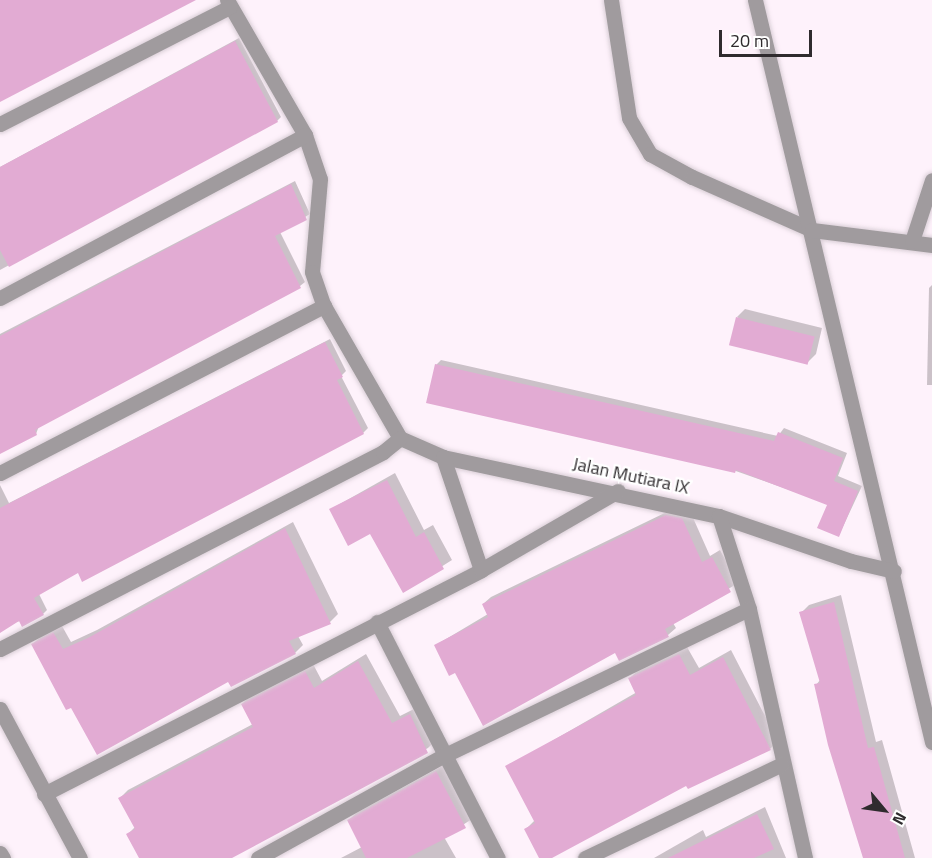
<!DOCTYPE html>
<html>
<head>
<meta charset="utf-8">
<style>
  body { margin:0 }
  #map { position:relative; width:932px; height:858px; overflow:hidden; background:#fef2fb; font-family:"Titillium Web",sans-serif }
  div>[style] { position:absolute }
  .shadow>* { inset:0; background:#0003 }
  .building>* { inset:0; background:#e2abd3; transform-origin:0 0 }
  .roads { filter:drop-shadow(0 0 2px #d9ced6) drop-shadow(0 0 2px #d9ced6) }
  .service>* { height:15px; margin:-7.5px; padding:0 7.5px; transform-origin:7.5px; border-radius:7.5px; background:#a09b9e }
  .minor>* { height:15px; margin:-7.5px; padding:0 7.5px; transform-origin:7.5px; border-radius:7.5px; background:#a09b9e }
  span { translate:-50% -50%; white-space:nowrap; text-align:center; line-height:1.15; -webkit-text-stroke:4.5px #fff; paint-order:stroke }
  .street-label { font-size:18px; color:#2f2b2e }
  .north { position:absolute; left:854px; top:780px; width:60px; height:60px; -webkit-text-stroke:4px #fff; paint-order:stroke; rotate:119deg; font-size:16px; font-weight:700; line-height:24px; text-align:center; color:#2f2b2e }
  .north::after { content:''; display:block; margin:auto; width:21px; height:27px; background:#2f2b2e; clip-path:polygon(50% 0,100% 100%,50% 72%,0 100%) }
  .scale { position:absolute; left:719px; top:30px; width:93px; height:27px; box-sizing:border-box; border:3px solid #2f2b2e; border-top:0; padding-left:8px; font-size:18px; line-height:21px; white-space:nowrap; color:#2f2b2e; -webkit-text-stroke:4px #fff; paint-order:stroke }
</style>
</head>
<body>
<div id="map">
  <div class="shadow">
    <i style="clip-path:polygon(239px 38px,281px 117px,277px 121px,0 270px,0 167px)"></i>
    <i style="clip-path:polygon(295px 181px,310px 214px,280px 232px,305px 282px,300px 286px,39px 426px,36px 434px,0 453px,0 334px)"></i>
    <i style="clip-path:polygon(932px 285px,932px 385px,927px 385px,929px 288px)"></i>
    <i style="clip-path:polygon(745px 309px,822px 328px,816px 354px,808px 362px,737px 317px)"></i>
    <i style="clip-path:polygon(330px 339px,346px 371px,341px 376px,368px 428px,363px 433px,79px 571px,39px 594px,47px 610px,43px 614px,0 627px,0 485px,9px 503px)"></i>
    <i style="clip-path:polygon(441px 360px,778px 436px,784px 428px,847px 453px,838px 476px,862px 486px,839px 535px,829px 504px,436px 365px)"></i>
    <i style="clip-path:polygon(395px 473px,424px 530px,433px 525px,452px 560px,403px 591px,371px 532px,331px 509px)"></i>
    <i style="clip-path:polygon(675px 508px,690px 511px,710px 556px,720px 550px,738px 583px,673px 623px,676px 628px,668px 635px,616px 651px,456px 671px,436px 645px,488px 614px,483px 604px,491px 597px)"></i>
    <i style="clip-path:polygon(293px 522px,338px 614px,330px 622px,298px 636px,303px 645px,295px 653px,228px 680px,71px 706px,33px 644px,41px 636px,62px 626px,71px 642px,97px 630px)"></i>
    <i style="clip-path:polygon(841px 595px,876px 742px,882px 740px,915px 858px,865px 858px,816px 685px,820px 680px,801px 613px,809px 605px)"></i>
    <i style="clip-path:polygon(687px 647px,699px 668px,731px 650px,778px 741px,770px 749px,687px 784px,549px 858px,540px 858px,526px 829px,535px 820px,507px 767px,637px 692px,630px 678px,638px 670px)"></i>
    <i style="clip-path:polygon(366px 654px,400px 716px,418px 707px,436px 740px,428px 748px,229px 858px,140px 858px,127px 835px,135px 827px,120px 798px,128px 790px,253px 724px,242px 704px,250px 696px,313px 664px,322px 681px)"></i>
    <i style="clip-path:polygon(444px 765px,472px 819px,444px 837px,456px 858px,341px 858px,362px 847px,349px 820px,356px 813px)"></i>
    <i style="clip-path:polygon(765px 807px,786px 858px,654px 858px,703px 830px,706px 837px)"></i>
  </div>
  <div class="building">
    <i style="clip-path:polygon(0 0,196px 0,0 102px)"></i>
    <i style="clip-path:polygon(235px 41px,278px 122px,9px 267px,0 250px,0 167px)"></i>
    <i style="clip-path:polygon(291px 184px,307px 220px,275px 236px,301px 288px,35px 430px,37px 435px,0 454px,0 336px)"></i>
    <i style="left:736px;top:317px;width:81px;height:29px;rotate:14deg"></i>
    <i style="clip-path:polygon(325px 342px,343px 377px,337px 380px,364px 434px,82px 582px,78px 573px,34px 598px,44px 615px,22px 627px,19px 621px,0 633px,0 508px)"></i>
    <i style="clip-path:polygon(435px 364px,774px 441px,778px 432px,843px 458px,834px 481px,858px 491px,839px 537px,817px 528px,827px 505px,736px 470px,735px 473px,426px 403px)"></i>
    <i style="clip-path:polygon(387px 480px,416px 537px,424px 532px,444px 569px,403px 593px,370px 534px,348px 546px,329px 509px)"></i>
    <i style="clip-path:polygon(666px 515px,682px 518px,702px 562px,712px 557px,731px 592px,665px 629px,669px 637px,619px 661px,615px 653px,483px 726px,455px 673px,449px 676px,434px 645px,488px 617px,482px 604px)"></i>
    <i style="clip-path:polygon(285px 528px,331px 624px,289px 641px,296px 654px,231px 687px,228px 682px,97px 755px,71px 708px,66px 710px,31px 644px,53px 632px,63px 649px,88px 638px)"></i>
    <i style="clip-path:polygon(834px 602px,868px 748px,874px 747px,905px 858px,863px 858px,828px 745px,814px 684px,820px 683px,799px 612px)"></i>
    <i style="clip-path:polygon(679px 654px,690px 675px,723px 657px,771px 750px,688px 789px,686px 786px,552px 858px,539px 858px,524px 829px,535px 823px,505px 766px,636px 695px,628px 678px)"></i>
    <i style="clip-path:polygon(358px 661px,392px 723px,410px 714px,428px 753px,232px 858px,139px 858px,126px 834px,135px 829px,118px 798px,253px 727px,241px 704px,305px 671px,314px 688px)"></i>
    <i style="clip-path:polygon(436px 771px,466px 828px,407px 858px,366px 858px,347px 820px)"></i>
    <i style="clip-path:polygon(757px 814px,774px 849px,754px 858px,668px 858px)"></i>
  </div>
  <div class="roads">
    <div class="service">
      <i style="left:611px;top:0;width:119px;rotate:81.3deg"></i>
      <i style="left:629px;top:118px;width:42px;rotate:59.7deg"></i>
      <i style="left:650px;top:154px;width:48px;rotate:28.7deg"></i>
      <i style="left:692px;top:177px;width:131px;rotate:23.8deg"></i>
    </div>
    <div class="minor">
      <i style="left:227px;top:0;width:156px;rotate:60deg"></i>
      <i style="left:305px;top:135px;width:46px;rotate:71.2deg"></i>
      <i style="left:320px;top:179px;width:93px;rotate:94.9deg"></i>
      <i style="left:312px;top:272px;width:36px;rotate:71deg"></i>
      <i style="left:324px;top:306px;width:152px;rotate:60.1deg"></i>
      <i style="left:755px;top:0;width:763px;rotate:76.58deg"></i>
      <i style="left:0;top:124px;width:258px;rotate:-27deg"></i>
      <i style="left:812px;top:230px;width:121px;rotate:7.1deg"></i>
      <i style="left:912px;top:241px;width:64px;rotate:-71.8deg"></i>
      <i style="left:0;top:298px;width:346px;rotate:-28.1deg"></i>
      <i style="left:400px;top:438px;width:47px;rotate:23.8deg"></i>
      <i style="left:443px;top:457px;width:282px;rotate:12.1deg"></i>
      <i style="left:719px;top:516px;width:139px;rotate:18.8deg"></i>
      <i style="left:851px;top:561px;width:44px;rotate:13.1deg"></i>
      <i style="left:443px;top:457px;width:119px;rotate:71.4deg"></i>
      <i style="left:0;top:473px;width:365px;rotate:-27.3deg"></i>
      <i style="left:719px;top:516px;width:98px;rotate:72.1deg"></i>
      <i style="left:749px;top:609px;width:255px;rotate:77.3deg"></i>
      <i style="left:377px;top:622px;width:265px;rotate:62.9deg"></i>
      <i style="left:0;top:649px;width:431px;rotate:-27.2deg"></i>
      <i style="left:383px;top:452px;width:22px;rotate:-39deg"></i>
      <i style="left:0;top:709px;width:169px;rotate:61.8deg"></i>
      <i style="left:44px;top:794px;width:491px;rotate:-27.1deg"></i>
      <i style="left:481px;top:570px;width:158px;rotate:-30deg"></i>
      <i style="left:0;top:853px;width:6px;rotate:59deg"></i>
      <i style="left:258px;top:858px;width:211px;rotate:-28.9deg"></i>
      <i style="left:443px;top:756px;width:339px;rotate:-25.7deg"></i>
      <i style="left:585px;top:858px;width:218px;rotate:-25.5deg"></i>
    </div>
  </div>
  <div class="street-label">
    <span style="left:631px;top:476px;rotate:12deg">Jalan Mutiara IX</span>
  </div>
  <div class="north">N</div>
  <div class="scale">20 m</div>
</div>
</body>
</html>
